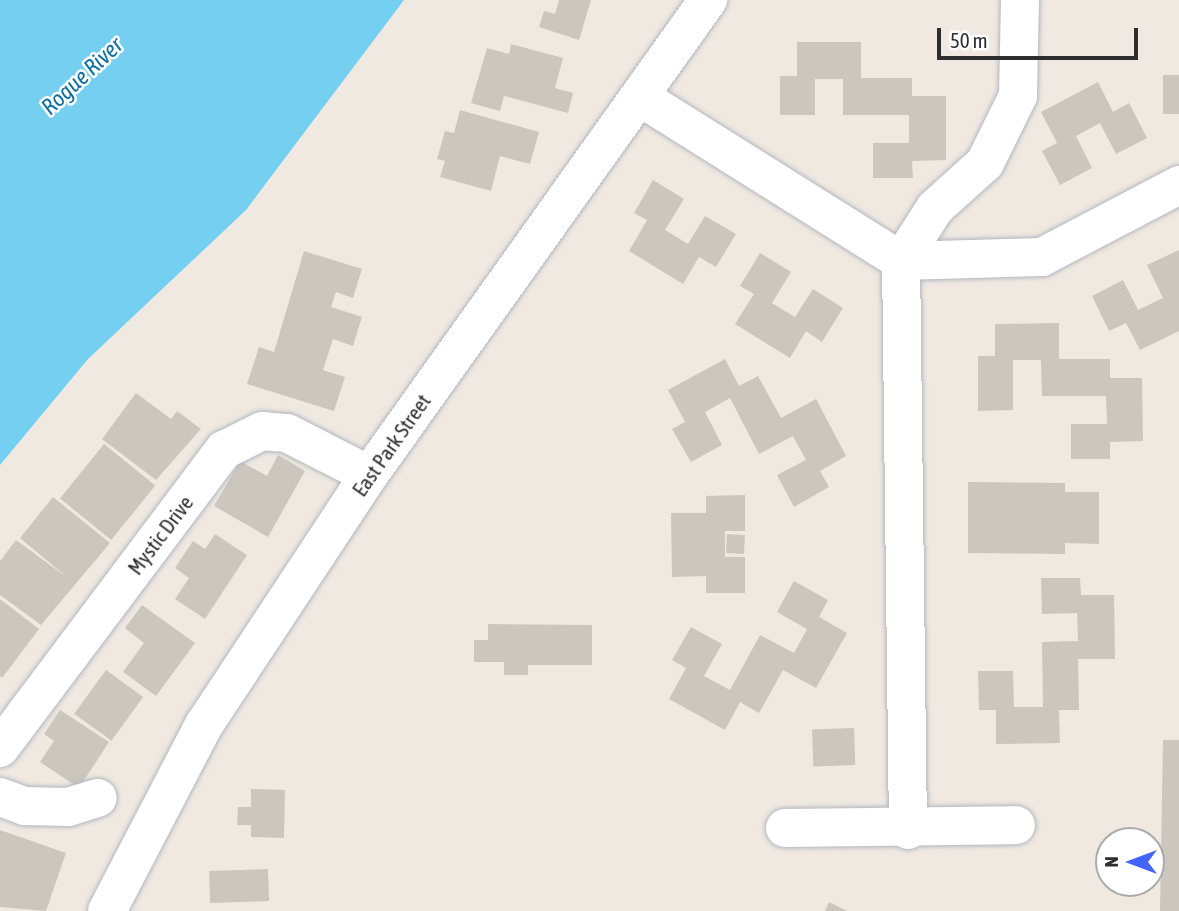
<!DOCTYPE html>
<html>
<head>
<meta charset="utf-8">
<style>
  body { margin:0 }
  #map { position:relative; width:1179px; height:911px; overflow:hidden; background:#efe9e1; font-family:"Asap Condensed",sans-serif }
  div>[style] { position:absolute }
  .water>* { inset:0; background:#75cff0 }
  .building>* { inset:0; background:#cbc7bf; transform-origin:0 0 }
  .roads { filter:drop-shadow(0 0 2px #b4b7c1) drop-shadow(0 0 2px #b4b7c1) }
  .minor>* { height:38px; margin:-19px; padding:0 19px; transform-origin:19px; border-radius:19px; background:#fff }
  span { translate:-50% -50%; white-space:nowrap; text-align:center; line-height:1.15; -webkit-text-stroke:5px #fff; paint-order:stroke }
  .street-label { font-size:21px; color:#2e2e2e }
  .water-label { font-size:23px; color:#0d6fa3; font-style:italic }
  .north { position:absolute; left:1095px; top:827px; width:70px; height:70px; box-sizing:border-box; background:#fff; border:2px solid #ababab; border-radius:50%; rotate:270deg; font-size:19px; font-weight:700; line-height:28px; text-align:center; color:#2e2e2e }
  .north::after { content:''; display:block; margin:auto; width:24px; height:32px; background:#4264fb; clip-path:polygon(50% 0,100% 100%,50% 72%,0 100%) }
  .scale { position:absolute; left:937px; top:28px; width:201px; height:32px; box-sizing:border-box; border:4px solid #2e2e2e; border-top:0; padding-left:9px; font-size:21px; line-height:24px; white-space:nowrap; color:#2e2e2e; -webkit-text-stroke:5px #fff; paint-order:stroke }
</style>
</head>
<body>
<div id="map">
  <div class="water">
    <i style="clip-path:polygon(0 0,404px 0,246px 210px,88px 359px,0 465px)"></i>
  </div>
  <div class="building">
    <i style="clip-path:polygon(559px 0,591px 0,579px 40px,539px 27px,544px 11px,555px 14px)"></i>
    <i style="clip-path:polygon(797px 42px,861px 42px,861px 78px,912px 78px,912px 96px,946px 96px,946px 160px,912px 161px,913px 178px,873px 178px,873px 143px,909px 143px,909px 115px,843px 115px,843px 79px,815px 79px,815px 115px,780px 115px,780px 76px,797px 76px)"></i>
    <i style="clip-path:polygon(511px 44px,563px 58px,555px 88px,573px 93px,568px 113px,504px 96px,500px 111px,471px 103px,487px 48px,509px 54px)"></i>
    <i style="left:1163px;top:75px;width:16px;height:39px"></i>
    <i style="clip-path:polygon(1098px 82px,1113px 112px,1129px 103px,1147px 138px,1116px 154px,1100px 123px,1076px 136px,1092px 168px,1060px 185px,1042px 151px,1057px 143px,1041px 112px)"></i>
    <i style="clip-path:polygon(460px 110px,539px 132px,530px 164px,500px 156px,491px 191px,440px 177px,445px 161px,437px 159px,445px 131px,454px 133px)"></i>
    <i style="clip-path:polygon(653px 180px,684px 199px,665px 230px,688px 244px,705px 216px,736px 234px,716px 267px,699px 257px,683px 284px,629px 251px,647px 220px,634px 213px)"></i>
    <i style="clip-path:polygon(1179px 250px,1179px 331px,1140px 350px,1126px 323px,1109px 331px,1092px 296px,1123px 280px,1138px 310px,1163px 298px,1147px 265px)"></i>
    <i style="clip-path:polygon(304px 251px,362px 269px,353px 298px,336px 292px,331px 307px,362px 317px,353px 346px,333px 339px,323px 370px,345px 377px,334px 411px,247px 384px,259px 347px,274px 352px)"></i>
    <i style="clip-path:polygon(760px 253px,791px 272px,772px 303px,795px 317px,813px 289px,843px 308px,822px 342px,806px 331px,790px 358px,735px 324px,754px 294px,740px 286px)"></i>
    <i style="clip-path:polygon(1059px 323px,1059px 359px,1110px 359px,1110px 378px,1142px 378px,1143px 441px,1110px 442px,1110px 459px,1071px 459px,1071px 424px,1107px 424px,1106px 396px,1042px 396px,1041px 360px,1013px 360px,1013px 410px,978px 411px,978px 356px,995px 356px,995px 324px)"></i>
    <i style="clip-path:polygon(725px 359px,739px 386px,758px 376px,781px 418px,816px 399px,846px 456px,820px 471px,829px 487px,794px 507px,777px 475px,806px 460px,793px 436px,759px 454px,730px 398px,705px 412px,722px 445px,691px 462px,672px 429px,685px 422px,668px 390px)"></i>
    <i style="clip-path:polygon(136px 393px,171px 419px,177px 411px,201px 429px,156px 480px,102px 439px)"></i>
    <i style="left:104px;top:444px;width:66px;height:70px;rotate:39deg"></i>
    <i style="clip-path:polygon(278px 455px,305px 471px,268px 537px,214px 506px,240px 461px,267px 476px)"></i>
    <i style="clip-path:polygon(968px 482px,1065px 483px,1065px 492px,1099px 492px,1099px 544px,1065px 543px,1065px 554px,968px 553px)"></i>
    <i style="clip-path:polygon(745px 495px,745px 531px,725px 531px,725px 557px,745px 557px,745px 593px,706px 593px,706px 576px,672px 577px,671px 513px,706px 513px,706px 496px)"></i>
    <i style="clip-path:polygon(53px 497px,110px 543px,41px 625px,0 595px,0 561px,16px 540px,68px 578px,20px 538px)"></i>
    <i style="clip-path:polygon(215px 534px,247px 555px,205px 619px,175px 599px,189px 578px,175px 568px,193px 541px,205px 549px)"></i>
    <i style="left:727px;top:534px;width:18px;height:19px;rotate:3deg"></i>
    <i style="clip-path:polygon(1041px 578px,1080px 578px,1081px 595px,1114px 595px,1115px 659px,1078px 659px,1079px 710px,1059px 710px,1060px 743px,996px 744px,996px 710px,979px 710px,978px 671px,1013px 671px,1014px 707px,1043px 707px,1042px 642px,1078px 641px,1077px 613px,1042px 614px)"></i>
    <i style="clip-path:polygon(794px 581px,828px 600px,819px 617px,847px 633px,816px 688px,783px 670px,759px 713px,740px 702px,725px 730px,669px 699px,686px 668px,672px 660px,691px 627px,722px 644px,704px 676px,730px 690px,760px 635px,794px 653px,807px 629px,777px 612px)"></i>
    <i style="clip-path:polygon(0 599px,39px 629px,2px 678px,0 676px)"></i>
    <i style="clip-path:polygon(142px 605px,195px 643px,156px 696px,123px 672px,144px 643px,125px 628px)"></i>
    <i style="clip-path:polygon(488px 624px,592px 625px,592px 665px,528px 665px,528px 675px,504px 675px,504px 662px,474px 662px,474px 640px,488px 640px)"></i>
    <i style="left:106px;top:670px;width:46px;height:54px;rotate:36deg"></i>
    <i style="clip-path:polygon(60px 710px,109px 742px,79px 788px,40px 762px,54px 741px,44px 734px)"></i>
    <i style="left:854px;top:728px;width:37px;height:42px;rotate:88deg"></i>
    <i style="clip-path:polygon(1163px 740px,1179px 740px,1179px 911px,1160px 911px)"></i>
    <i style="clip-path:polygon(251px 789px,285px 790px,284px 838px,251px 837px,251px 825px,237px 825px,238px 807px,251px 807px)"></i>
    <i style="clip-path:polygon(0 830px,66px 853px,46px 911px,0 907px)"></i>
    <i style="left:268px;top:869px;width:32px;height:59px;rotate:88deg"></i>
    <i style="clip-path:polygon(829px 902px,847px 911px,825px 911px)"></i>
  </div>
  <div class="roads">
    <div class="minor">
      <i style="left:643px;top:99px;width:305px;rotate:32.1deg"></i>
      <i style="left:901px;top:261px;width:141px;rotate:-1.6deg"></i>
      <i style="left:1042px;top:257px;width:155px;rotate:-27.7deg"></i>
      <i style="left:0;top:748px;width:373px;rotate:-53.1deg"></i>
      <i style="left:224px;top:450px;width:42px;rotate:-26.6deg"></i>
      <i style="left:262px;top:431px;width:25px;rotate:5deg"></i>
      <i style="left:287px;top:433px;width:92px;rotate:27.1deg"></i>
      <i style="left:0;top:797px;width:27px;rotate:20deg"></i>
      <i style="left:25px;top:806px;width:43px;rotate:1.3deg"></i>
      <i style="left:68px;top:807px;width:31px;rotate:-17deg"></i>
      <i style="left:785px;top:828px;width:231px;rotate:-0.7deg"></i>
      <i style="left:908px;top:830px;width:569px;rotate:-90.7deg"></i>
      <i style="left:901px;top:261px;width:63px;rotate:-57.3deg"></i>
      <i style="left:935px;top:208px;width:67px;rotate:-42deg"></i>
      <i style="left:985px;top:163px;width:75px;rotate:-63.8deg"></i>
      <i style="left:1018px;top:96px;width:96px;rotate:-88.8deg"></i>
      <i style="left:107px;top:911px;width:210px;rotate:-62.5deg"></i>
      <i style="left:204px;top:725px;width:300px;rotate:-56.6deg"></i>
      <i style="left:369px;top:475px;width:584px;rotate:-54.49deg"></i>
    </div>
  </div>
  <div class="street-label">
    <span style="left:391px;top:445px;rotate:-55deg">East Park Street</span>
    <span style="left:160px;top:535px;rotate:-53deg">Mystic Drive</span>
  </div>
  <div class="water-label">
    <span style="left:82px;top:76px;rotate:-43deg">Rogue River</span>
  </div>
  <div class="north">N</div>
  <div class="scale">50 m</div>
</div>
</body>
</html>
